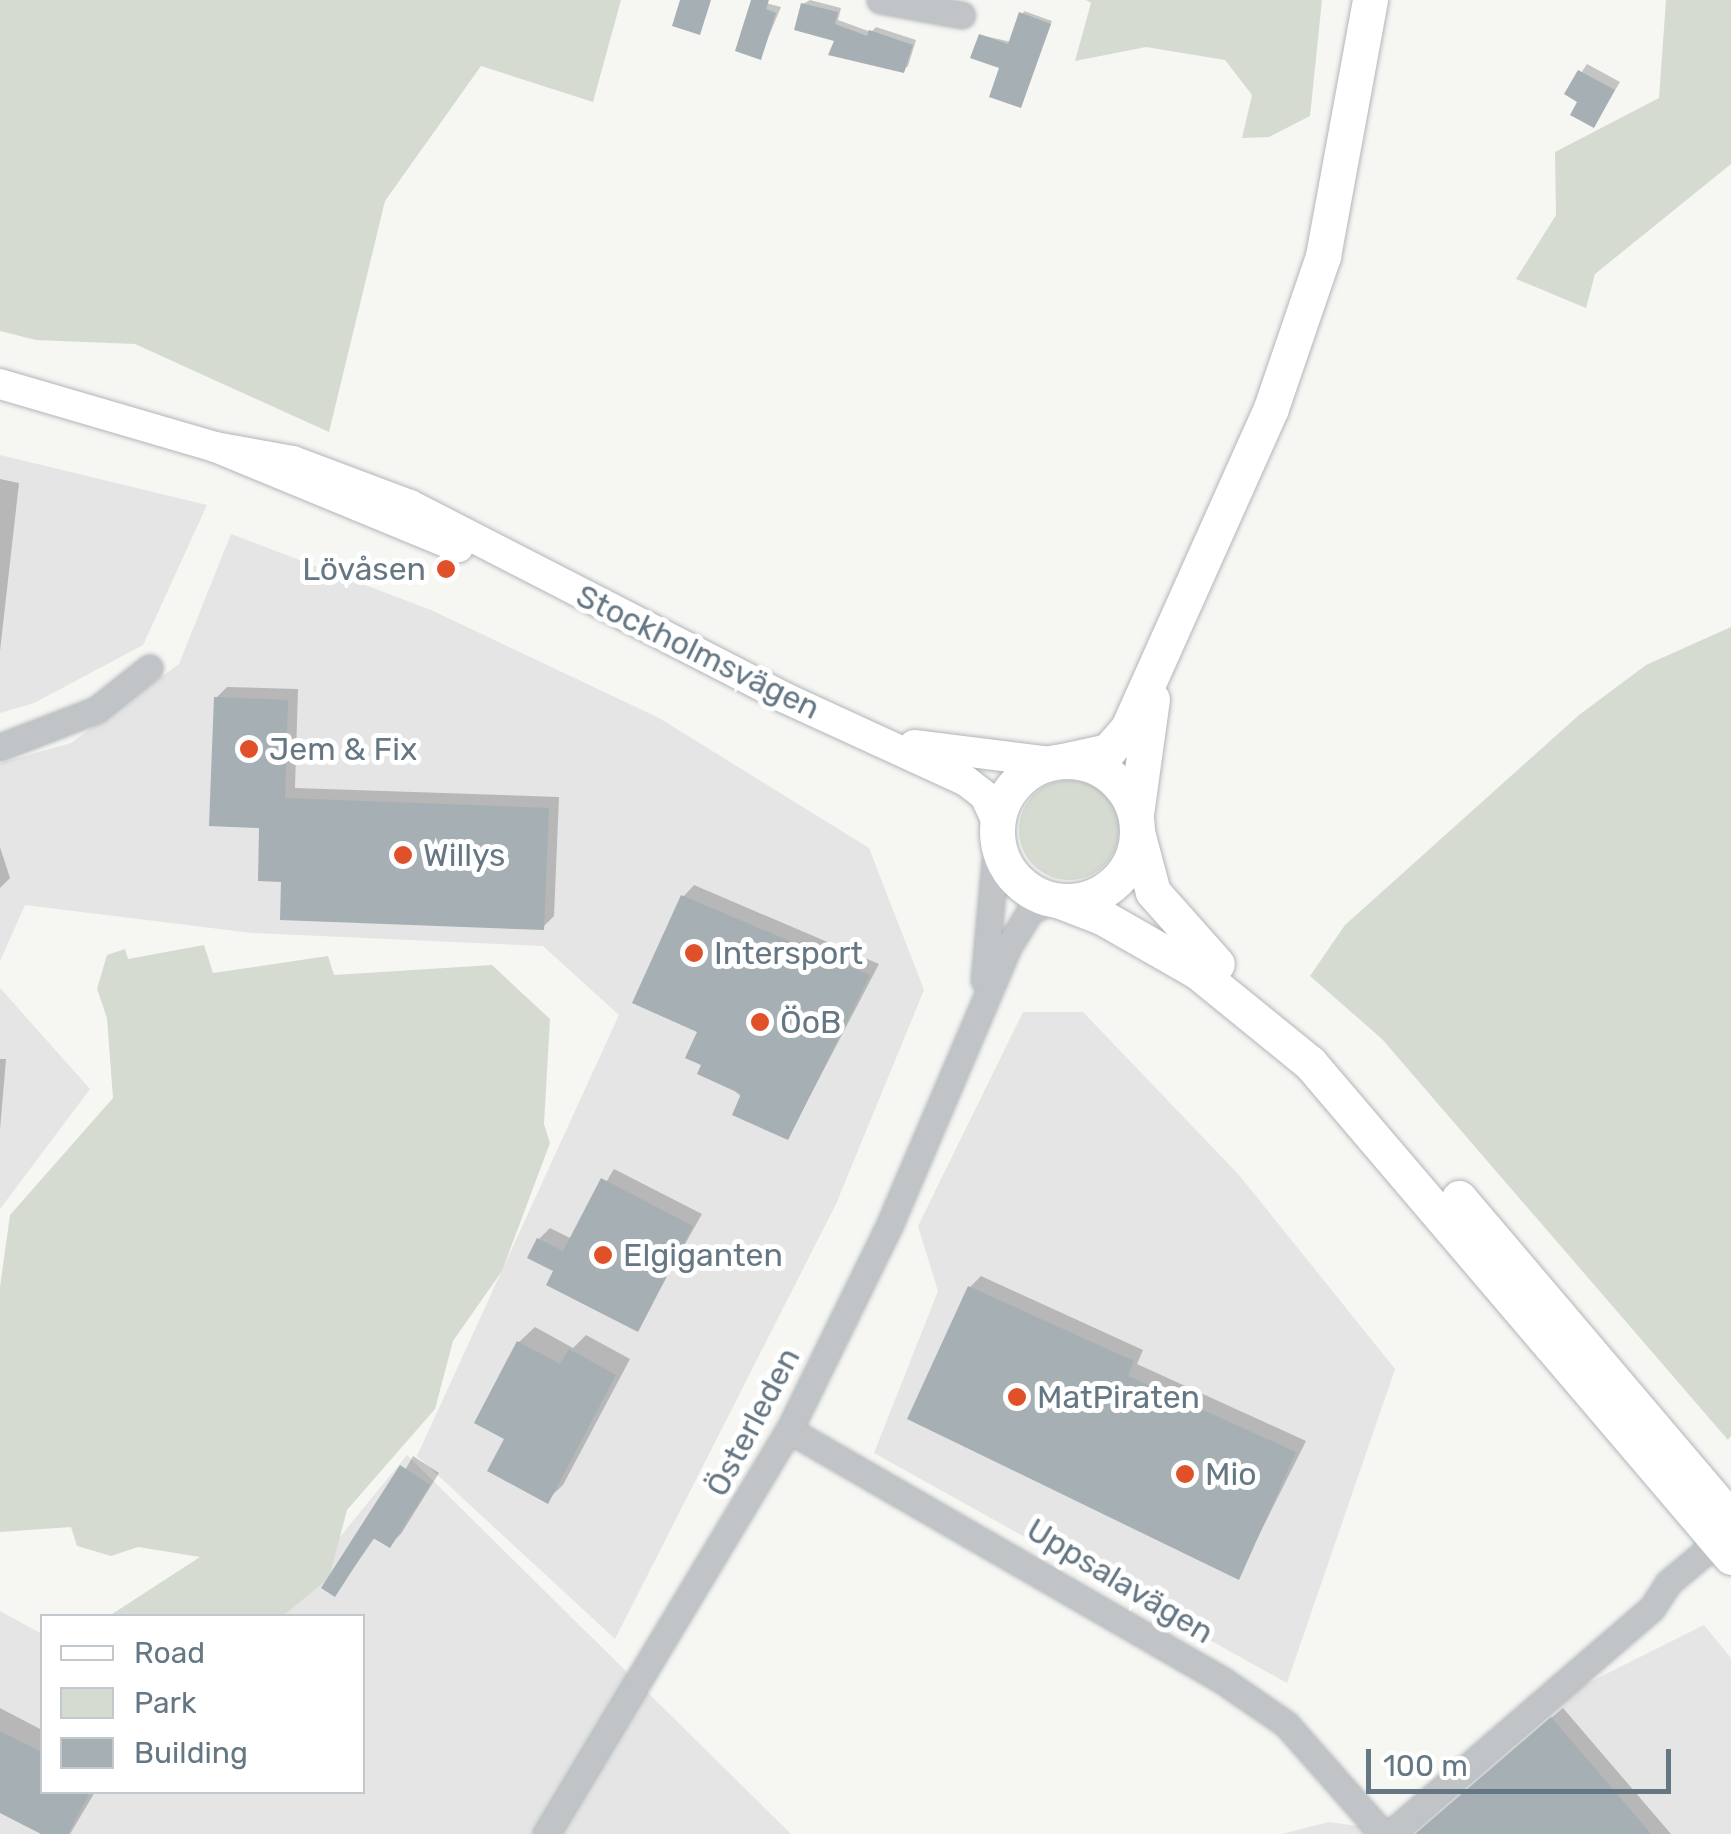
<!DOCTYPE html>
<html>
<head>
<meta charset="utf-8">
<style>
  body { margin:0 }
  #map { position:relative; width:1731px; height:1834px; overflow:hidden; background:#f6f6f3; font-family:Rubik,sans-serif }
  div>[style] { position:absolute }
  .built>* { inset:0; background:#e4e5e4 }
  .green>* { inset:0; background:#d6dbd2 }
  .round { border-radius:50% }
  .shadow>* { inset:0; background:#0003 }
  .building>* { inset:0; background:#a6afb4 }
  .roads { filter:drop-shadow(0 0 2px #b1b6ba) drop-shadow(0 0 2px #b1b6ba) }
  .minor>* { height:25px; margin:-12.5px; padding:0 12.5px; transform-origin:12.5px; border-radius:12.5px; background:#c0c4c7 }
  .major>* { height:30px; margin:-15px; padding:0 15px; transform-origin:15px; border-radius:15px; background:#fff }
  .highway>* { height:35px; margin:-17.5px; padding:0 17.5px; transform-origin:17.5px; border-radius:17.5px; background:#fff }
  .highway>.ring { margin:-17.5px; padding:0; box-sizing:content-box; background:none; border:35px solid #fff; border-radius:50% }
  .dots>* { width:28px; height:28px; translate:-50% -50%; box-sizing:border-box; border:5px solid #fff; border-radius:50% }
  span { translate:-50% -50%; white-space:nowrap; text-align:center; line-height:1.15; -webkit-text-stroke:10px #fff; paint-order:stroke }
  .poi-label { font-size:32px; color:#667784 }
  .right { translate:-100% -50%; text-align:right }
  .left { translate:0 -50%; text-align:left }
  .street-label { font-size:32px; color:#667784 }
  .legend { position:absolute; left:40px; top:1614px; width:325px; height:180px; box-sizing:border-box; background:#fff; border:2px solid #c2c9ce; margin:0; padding:12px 18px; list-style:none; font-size:30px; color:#667784 }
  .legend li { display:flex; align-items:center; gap:20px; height:50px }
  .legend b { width:50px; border:2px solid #c2c9ce }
  .scale { position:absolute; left:1366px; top:1749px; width:305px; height:45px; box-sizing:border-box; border:5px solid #667784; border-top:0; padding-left:12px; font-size:30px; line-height:35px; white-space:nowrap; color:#667784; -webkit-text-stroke:8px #fff; paint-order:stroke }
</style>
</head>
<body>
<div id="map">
  <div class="built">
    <i style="clip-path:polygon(0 455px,207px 505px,143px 645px,34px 703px,0 713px)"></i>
    <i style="clip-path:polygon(231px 534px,431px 610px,659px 718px,869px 848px,924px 990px,836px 1204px,615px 1639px,417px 1456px,619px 1015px,543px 946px,252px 933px,25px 905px,0 961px,0 763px,71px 743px,179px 664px)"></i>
    <i style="clip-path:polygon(0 988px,90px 1089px,0 1209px)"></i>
    <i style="clip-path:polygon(1023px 1012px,1083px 1012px,1239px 1175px,1395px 1369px,1287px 1683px,874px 1453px,938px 1291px,918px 1226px)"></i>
    <i style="clip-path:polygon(407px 1455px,791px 1834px,0 1834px,0 1611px,42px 1634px,42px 1792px,362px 1792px,362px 1616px,275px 1616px)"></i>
    <i style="clip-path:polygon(1704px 1625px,1731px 1658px,1731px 1834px,1282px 1834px,1329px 1822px,1408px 1833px,1584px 1685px)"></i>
  </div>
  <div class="green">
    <i style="clip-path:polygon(0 0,621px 0,593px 102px,481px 66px,385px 201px,329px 432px,135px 344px,36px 340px,0 331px)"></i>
    <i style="clip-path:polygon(1086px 0,1322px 0,1310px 116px,1269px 137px,1242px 138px,1252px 95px,1225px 60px,1146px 47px,1075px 61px,1091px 3px)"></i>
    <i style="clip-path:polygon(1666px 0,1731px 0,1731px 164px,1595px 274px,1586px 308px,1516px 279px,1556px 215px,1555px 152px,1659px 98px)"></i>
    <i style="clip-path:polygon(1731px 627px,1731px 1436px,1728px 1440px,1382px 1039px,1310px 976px,1345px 925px,1579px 715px,1646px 665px)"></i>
    <i class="round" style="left:1019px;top:780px;width:100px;height:100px"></i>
    <i style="clip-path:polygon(204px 945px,213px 973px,328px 956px,334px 975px,492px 965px,550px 1019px,544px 1124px,550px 1143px,502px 1271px,453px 1341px,435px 1409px,347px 1510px,329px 1578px,283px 1616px,109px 1616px,200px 1557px,138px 1547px,111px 1556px,77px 1546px,71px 1527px,0 1532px,0 1287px,10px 1215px,113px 1098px,107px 1018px,97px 989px,107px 955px,125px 949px,128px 959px)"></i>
  </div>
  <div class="shadow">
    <i style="clip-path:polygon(754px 0,781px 7px,760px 57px)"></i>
    <i style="clip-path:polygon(810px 0,841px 8px,838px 20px,871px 32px,876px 27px,916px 40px,908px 66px,903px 70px,803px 4px)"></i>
    <i style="clip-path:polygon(1024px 11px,1052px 21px,1020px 105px,981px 35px,1011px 42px)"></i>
    <i style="clip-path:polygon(1587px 64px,1620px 82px,1594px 125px,1580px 101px,1568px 93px)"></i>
    <i style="clip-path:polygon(0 479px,19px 483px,0 651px)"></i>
    <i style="clip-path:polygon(227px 687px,298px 689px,295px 788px,559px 797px,554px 916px,543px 927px,284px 880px,216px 698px)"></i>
    <i style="clip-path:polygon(0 847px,10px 878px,0 888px)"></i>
    <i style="clip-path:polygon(694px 885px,879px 964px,788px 1138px,704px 1064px,683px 897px)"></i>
    <i style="clip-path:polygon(0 1059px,6px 1059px,0 1130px)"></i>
    <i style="clip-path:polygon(614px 1169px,702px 1214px,637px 1329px,556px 1270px,539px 1239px,550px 1228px,572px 1239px)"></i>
    <i style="clip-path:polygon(981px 1276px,1143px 1350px,1137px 1364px,1306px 1441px,1238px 1577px,970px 1287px)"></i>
    <i style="clip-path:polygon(535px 1327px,573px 1348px,586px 1335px,630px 1359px,563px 1485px,547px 1500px,508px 1438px,477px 1422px,519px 1342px)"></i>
    <i style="clip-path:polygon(413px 1456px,439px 1473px,401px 1534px,389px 1545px,376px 1536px,335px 1594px)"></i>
    <i style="clip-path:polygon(0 1708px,42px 1730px,42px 1792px,95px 1792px,70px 1834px,47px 1834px,0 1811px)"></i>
    <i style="clip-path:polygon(1563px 1708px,1671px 1834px,1426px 1834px,1438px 1815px)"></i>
  </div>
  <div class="building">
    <i style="clip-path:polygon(680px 0,711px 0,700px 35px,672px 26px)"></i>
    <i style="clip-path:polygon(751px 0,769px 0,766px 9px,776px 13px,761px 60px,735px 51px)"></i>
    <i style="clip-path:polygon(801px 3px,838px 12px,835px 24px,867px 36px,869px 30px,913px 45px,904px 73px,828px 55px,834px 41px,794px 30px)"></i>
    <i style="clip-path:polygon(1019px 12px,1051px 24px,1021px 108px,989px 97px,999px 68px,970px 58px,979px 34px,1008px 44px)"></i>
    <i style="clip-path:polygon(1578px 70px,1615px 90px,1594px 128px,1570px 115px,1577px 102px,1564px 94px)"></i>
    <i style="clip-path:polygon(214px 697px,288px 700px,285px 798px,549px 808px,544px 930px,280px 920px,281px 882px,258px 881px,259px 828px,209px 826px)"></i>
    <i style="clip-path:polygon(681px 895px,870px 975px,788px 1140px,732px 1115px,741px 1094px,697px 1074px,701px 1065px,685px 1058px,697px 1032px,632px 1003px)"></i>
    <i style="clip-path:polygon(601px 1178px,693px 1226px,638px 1332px,546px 1285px,553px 1271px,527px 1258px,537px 1238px,563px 1251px)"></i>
    <i style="clip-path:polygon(968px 1286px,1134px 1361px,1128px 1376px,1296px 1452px,1239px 1580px,907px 1419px)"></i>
    <i style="clip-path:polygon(517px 1341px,560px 1364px,569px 1349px,616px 1375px,548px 1504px,487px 1471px,504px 1439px,474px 1423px)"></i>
    <i style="clip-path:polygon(400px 1465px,430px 1485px,390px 1548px,373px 1538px,335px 1597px,321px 1588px)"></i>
    <i style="clip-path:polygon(1551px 1717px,1651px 1834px,1415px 1834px)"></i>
    <i style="clip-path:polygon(0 1731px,42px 1752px,42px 1792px,90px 1792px,68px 1834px,41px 1834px,0 1813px)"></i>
  </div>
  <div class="roads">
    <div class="minor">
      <i style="left:880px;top:0;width:83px;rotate:10.4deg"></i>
      <i style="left:0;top:747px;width:103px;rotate:-21.1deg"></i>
      <i style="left:96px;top:710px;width:68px;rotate:-38.4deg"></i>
      <i style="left:984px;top:980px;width:144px;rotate:-84.8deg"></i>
      <i style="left:789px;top:1430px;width:500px;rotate:30deg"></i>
      <i style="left:1222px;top:1680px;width:78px;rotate:34.5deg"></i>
      <i style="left:1286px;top:1724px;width:147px;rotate:48.6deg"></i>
      <i style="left:546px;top:1834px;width:471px;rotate:-59deg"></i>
      <i style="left:789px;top:1430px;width:227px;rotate:-63.9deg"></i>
      <i style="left:889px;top:1226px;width:303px;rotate:-66.9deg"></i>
      <i style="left:1008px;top:947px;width:42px;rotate:-58.6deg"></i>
      <i style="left:1030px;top:911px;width:25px;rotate:-26deg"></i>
      <i style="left:1390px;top:1834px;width:346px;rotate:-40.8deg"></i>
      <i style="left:1652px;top:1608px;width:30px;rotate:-57deg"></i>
      <i style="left:1668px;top:1583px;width:65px;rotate:-40deg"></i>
    </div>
    <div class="major">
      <i style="left:0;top:384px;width:224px;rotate:16.3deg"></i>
      <i style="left:215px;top:447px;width:263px;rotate:22.4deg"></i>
      <i style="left:215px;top:447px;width:79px;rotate:10.2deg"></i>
      <i style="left:293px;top:461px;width:125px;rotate:20.6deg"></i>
      <i style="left:410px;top:505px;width:420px;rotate:27.2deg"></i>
      <i style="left:783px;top:697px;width:201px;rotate:24.7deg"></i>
      <i style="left:966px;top:781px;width:24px;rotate:38deg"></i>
      <i style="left:985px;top:796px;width:29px;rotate:65deg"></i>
      <i style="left:914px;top:745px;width:137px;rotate:7.1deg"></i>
    </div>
    <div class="highway">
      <i class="ring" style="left:997px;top:761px;width:105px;height:105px"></i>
      <i style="left:1062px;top:761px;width:47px;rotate:-12.3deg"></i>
      <i style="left:1108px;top:751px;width:30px;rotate:-49deg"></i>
      <i style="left:1128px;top:728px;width:350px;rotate:-65.9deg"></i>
      <i style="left:1271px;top:408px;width:161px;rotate:-71.1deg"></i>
      <i style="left:1323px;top:256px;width:260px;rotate:-79.6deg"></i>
      <i style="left:1136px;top:814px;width:116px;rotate:-82.1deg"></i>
      <i style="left:1137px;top:832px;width:62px;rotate:75.1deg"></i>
      <i style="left:1153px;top:892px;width:96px;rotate:48.4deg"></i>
      <i style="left:1060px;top:901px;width:45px;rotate:20.9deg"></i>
      <i style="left:1102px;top:917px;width:111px;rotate:29.8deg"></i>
      <i style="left:1198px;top:972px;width:144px;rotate:39.1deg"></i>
      <i style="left:1310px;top:1063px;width:649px;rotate:49.56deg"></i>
      <i style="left:1459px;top:1198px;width:421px;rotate:49.7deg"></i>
    </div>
  </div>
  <div class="dots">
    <i style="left:446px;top:569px;background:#e0512a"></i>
    <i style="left:249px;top:749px;background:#e0512a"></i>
    <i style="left:403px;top:855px;background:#e0512a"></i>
    <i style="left:694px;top:953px;background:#e0512a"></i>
    <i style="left:760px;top:1022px;background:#e0512a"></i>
    <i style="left:603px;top:1255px;background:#e0512a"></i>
    <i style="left:1017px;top:1397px;background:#e0512a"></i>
    <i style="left:1185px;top:1474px;background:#e0512a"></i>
  </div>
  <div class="poi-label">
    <span class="right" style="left:426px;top:569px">Lövåsen</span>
    <span class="left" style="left:269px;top:749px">Jem &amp; Fix</span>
    <span class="left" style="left:423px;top:855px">Willys</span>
    <span class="left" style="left:714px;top:953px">Intersport</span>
    <span class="left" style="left:780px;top:1022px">ÖoB</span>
    <span class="left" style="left:623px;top:1255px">Elgiganten</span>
    <span class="left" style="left:1037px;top:1397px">MatPiraten</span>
    <span class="left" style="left:1205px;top:1474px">Mio</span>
  </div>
  <div class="street-label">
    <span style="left:698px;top:652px;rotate:26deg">Stockholmsvägen</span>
    <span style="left:753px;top:1422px;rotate:-62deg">Österleden</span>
    <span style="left:1120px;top:1581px;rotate:31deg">Uppsalavägen</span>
  </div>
  <ul class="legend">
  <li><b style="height:12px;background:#fff"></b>Road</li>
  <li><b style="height:28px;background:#d6dbd2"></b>Park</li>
  <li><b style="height:28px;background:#a6afb4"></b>Building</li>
  </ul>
  <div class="scale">100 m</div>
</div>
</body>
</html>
